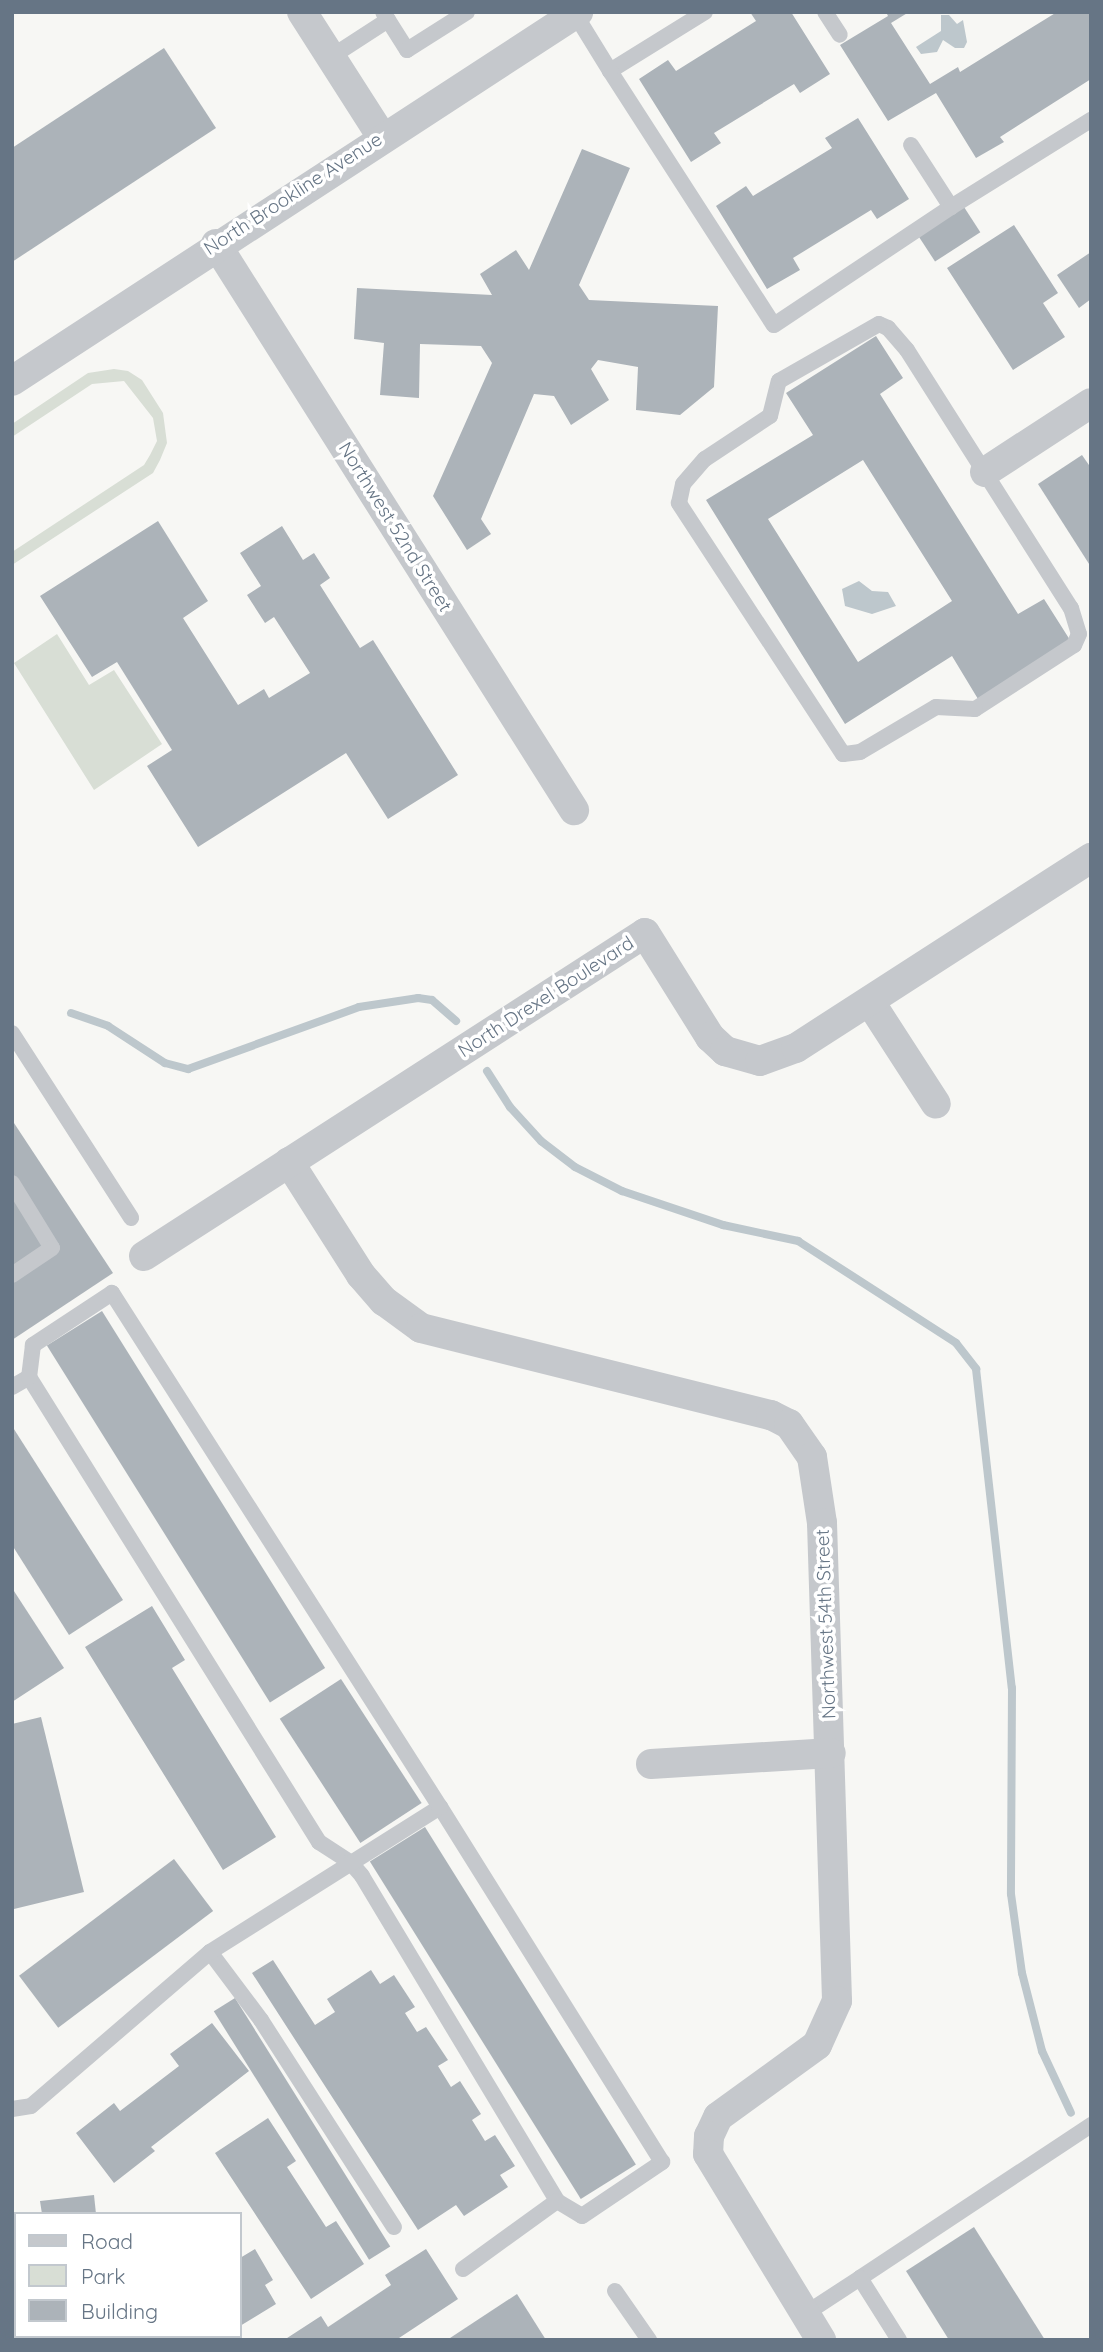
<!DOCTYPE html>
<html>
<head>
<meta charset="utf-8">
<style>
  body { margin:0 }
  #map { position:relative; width:1103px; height:2352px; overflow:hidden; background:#f7f7f4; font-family:Quicksand,sans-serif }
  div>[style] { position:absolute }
  .green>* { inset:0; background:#d8ded5 }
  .water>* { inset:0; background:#bdc7cc }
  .stream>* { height:8px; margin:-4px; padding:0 4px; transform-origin:4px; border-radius:4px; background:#bdc7cc }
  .building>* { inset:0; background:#acb3b9; transform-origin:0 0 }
  .service>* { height:16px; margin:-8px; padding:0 8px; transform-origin:8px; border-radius:8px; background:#c5c8cc }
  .minor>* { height:30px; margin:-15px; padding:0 15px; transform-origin:15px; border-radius:15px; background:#c5c8cc }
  span { translate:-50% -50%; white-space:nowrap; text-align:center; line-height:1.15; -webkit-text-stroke:7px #fff; paint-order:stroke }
  .street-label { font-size:19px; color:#667585 }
  .frame { position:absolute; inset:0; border:14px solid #667585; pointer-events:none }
  .legend { position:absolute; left:14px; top:2212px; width:228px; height:126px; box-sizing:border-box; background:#fff; border:2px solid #c2c8ce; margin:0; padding:9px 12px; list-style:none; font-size:21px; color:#667585 }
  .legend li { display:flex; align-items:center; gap:14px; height:35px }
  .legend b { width:35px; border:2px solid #c2c8ce }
</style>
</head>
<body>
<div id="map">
  <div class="green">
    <i style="clip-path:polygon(114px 369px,128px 371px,142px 380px,163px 413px,167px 443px,160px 460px,153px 473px,12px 565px,12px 552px,144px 465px,150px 455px,157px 441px,153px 418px,124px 381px,92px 384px,12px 437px,12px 424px,88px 373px)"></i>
    <i style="clip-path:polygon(57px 634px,89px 685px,114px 670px,162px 744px,94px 790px,14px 663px)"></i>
  </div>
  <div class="water">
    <i style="clip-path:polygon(941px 15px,949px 15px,957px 24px,963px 20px,967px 42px,964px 48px,955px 48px,943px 40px,937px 52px,921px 54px,916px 47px,941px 31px)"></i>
    <i style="clip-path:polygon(859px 581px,872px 591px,888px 592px,896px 606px,872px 614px,845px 606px,842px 589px)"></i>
  </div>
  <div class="stream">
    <i style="left:71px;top:1013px;width:39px;rotate:19deg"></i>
    <i style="left:108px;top:1026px;width:68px;rotate:33deg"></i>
    <i style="left:165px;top:1063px;width:24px;rotate:15deg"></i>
    <i style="left:188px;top:1069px;width:182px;rotate:-19.9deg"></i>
    <i style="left:359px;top:1007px;width:60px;rotate:-8.7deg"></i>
    <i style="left:418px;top:998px;width:14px;rotate:8deg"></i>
    <i style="left:432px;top:1000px;width:32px;rotate:41deg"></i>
    <i style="left:487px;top:1071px;width:43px;rotate:57.4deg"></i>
    <i style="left:510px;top:1107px;width:46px;rotate:47.6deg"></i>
    <i style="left:541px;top:1141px;width:43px;rotate:37.4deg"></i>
    <i style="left:575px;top:1167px;width:53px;rotate:27.1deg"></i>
    <i style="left:622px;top:1191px;width:107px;rotate:18.6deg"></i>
    <i style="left:723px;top:1225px;width:77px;rotate:12deg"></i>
    <i style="left:798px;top:1241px;width:188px;rotate:32.8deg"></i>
    <i style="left:956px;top:1343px;width:33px;rotate:52deg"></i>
    <i style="left:976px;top:1369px;width:321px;rotate:83.6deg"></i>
    <i style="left:1012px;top:1688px;width:206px;rotate:90.3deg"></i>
    <i style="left:1011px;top:1894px;width:80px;rotate:82.1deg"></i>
    <i style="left:1022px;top:1973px;width:81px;rotate:75.6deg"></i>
    <i style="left:1042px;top:2051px;width:68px;rotate:64.9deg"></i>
  </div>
  <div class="building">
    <i style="clip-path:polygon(750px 12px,791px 12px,830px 74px,800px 93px,794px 84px,714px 133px,721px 143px,691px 162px,639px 79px,668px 60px,676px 71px,756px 21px)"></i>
    <i style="clip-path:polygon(886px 12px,909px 12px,891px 23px,930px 84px,958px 67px,960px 72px,1057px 12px,1091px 12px,1091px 79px,1000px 137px,1004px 142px,976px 158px,936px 93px,888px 121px,840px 45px,888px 16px)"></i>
    <i style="clip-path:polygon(164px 48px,216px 128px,12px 262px,12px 148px)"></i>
    <i style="clip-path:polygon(858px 118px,909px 199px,877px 219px,871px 210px,793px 258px,800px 270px,767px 289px,716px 206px,746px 186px,753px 196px,832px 148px,825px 138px)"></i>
    <i style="clip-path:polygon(582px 149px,630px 168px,579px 285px,589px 300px,718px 306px,714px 387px,680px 415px,636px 410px,638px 367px,598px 360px,591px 369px,609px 400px,571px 425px,554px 396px,534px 394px,481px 519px,491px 534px,467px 550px,433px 496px,492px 363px,481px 346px,420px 344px,419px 398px,380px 395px,384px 343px,354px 339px,357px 288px,492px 295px,480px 274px,516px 250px,529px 270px)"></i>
    <i style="left:964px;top:207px;width:30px;height:54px;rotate:57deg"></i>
    <i style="clip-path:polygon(1014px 225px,1058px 293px,1043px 303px,1065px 337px,1013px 370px,947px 268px)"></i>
    <i style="clip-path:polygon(1091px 252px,1091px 299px,1079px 308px,1057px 275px)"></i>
    <i style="clip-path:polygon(evenodd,876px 336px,903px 378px,880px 394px,1018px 614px,1044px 599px,1070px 640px,978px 699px,952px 656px,845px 724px,706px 500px,813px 435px,786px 393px,876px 336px,863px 460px,952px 601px,858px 662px,768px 519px,863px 460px)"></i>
    <i style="clip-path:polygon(1082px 455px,1091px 468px,1091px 567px,1038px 484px)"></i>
    <i style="clip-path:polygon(158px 521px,208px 601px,183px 618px,238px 705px,264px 689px,269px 698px,310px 673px,274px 617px,265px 623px,247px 595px,261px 586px,240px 553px,282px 526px,303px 560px,314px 553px,330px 578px,320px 585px,360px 648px,373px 640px,458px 775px,388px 819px,346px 753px,198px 847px,147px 766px,172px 750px,117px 662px,92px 677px,40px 596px)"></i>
    <i style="clip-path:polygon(12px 1120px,113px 1273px,12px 1340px)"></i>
    <i style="left:102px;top:1311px;width:421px;height:65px;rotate:58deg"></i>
    <i style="clip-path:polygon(12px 1426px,123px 1600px,69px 1635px,12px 1545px)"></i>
    <i style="clip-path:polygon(12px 1588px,64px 1668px,12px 1702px)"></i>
    <i style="clip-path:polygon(152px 1606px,185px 1660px,172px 1668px,276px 1837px,223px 1870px,85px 1647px)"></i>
    <i style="left:341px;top:1679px;width:148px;height:73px;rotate:57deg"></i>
    <i style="clip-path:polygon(41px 1717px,84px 1892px,14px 1909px,12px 1724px)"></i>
    <i style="left:425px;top:1827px;width:398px;height:65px;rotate:58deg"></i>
    <i style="left:174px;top:1859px;width:65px;height:194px;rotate:53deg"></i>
    <i style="clip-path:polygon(273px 1960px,315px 2025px,335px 2012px,327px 1999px,371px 1970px,380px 1984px,394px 1975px,415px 2007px,405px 2013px,417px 2032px,426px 2027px,448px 2060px,438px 2066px,451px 2087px,460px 2081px,481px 2114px,472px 2120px,485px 2141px,495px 2135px,515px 2166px,500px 2175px,508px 2187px,464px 2216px,456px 2205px,418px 2230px,252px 1973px)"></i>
    <i style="left:235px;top:1998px;width:293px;height:25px;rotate:58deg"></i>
    <i style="clip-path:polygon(212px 2023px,249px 2071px,151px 2147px,155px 2151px,114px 2183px,76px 2133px,114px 2103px,120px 2111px,179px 2066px,170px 2054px)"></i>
    <i style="clip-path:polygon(268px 2118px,296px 2161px,287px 2167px,326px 2227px,336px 2221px,364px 2264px,311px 2299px,215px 2153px)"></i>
    <i style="clip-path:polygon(94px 2195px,96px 2214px,42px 2214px,40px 2201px)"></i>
    <i style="clip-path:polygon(974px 2227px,1045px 2340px,949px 2340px,906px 2271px)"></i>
    <i style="clip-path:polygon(255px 2249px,273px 2280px,265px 2285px,276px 2304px,240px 2326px,240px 2258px)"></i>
    <i style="clip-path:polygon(426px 2249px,458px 2299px,396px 2340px,284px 2340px,321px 2316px,328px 2327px,391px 2285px,385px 2275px)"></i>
    <i style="clip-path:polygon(517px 2294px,546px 2340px,447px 2340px)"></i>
    <i style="left:47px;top:2336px;width:64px;height:4px"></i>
  </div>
  <div class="service">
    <i style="left:383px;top:12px;width:45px;rotate:57.7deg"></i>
    <i style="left:407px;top:50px;width:71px;rotate:-32.3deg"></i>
    <i style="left:705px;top:12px;width:112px;rotate:148.2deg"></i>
    <i style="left:610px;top:71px;width:302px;rotate:57.2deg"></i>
    <i style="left:774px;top:325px;width:213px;rotate:-33.7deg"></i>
    <i style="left:825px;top:12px;width:27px;rotate:57deg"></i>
    <i style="left:575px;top:14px;width:67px;rotate:58.4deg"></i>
    <i style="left:331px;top:57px;width:68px;rotate:-33deg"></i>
    <i style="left:911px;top:145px;width:74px;rotate:57.2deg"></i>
    <i style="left:951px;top:207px;width:165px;rotate:-31.9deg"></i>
    <i style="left:879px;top:324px;width:10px;rotate:24deg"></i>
    <i style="left:888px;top:328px;width:29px;rotate:49deg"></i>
    <i style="left:907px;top:350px;width:306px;rotate:57.6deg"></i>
    <i style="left:1071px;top:608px;width:27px;rotate:73deg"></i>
    <i style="left:1079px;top:634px;width:12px;rotate:114deg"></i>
    <i style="left:1074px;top:645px;width:118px;rotate:147.1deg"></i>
    <i style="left:975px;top:709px;width:39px;rotate:-177deg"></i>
    <i style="left:936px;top:707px;width:88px;rotate:149.4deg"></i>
    <i style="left:860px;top:752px;width:17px;rotate:173deg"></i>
    <i style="left:843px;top:754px;width:300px;rotate:-123.2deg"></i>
    <i style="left:679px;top:503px;width:19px;rotate:-78deg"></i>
    <i style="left:683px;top:484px;width:33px;rotate:-49deg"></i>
    <i style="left:705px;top:459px;width:78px;rotate:-33.5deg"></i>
    <i style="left:770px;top:416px;width:36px;rotate:-76deg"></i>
    <i style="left:779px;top:381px;width:115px;rotate:-29.7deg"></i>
    <i style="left:12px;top:1033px;width:220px;rotate:57.2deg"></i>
    <i style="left:12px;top:1183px;width:76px;rotate:58.4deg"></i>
    <i style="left:52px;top:1248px;width:48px;rotate:146deg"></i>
    <i style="left:12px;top:1387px;width:20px;rotate:-30deg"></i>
    <i style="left:29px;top:1377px;width:548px;rotate:58.05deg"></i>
    <i style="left:319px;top:1842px;width:37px;rotate:33deg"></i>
    <i style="left:350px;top:1862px;width:18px;rotate:49deg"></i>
    <i style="left:362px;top:1876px;width:379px;rotate:59deg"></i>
    <i style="left:557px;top:2201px;width:29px;rotate:31deg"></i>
    <i style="left:582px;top:2216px;width:97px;rotate:-34deg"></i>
    <i style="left:662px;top:2162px;width:419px;rotate:-122deg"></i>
    <i style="left:210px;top:1952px;width:85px;rotate:53.1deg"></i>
    <i style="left:261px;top:2020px;width:246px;rotate:57.3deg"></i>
    <i style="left:12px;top:2109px;width:19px;rotate:-9deg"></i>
    <i style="left:31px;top:2106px;width:236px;rotate:-40.7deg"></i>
    <i style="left:210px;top:1952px;width:272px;rotate:-32.2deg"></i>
    <i style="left:440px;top:1807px;width:610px;rotate:-122.54deg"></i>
    <i style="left:112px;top:1293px;width:95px;rotate:146.6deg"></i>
    <i style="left:33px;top:1345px;width:32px;rotate:97deg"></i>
    <i style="left:463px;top:2269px;width:116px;rotate:-35.9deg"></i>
    <i style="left:860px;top:2278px;width:277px;rotate:-33.5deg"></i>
    <i style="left:615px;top:2291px;width:60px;rotate:55.2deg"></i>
    <i style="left:805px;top:2314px;width:66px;rotate:-33.2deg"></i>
    <i style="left:860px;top:2278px;width:73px;rotate:57.8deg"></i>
  </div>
  <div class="minor">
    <i style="left:302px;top:12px;width:148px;rotate:57.4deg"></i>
    <i style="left:216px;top:244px;width:670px;rotate:57.69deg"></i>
    <i style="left:12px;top:381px;width:676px;rotate:-33.1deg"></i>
    <i style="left:985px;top:472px;width:126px;rotate:-33.1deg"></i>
    <i style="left:870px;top:1002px;width:121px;rotate:57.1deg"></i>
    <i style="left:289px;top:1162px;width:134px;rotate:57.5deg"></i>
    <i style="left:361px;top:1275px;width:35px;rotate:49deg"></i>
    <i style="left:384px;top:1301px;width:46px;rotate:36.1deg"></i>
    <i style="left:421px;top:1328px;width:361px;rotate:14deg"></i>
    <i style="left:771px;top:1415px;width:20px;rotate:27deg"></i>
    <i style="left:789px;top:1424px;width:40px;rotate:55.1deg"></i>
    <i style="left:812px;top:1457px;width:67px;rotate:81.4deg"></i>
    <i style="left:822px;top:1523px;width:478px;rotate:88.2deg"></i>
    <i style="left:837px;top:2001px;width:48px;rotate:114.4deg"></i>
    <i style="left:817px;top:2045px;width:122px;rotate:144deg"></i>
    <i style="left:718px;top:2117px;width:21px;rotate:115deg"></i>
    <i style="left:709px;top:2136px;width:18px;rotate:93deg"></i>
    <i style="left:708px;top:2154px;width:218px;rotate:58.7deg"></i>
    <i style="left:144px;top:1256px;width:596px;rotate:-32.81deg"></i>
    <i style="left:645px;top:933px;width:123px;rotate:58deg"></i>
    <i style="left:710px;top:1037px;width:21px;rotate:43deg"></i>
    <i style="left:725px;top:1051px;width:36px;rotate:16deg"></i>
    <i style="left:760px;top:1061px;width:38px;rotate:-20deg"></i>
    <i style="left:796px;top:1048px;width:351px;rotate:-32.8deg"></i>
    <i style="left:651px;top:1764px;width:180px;rotate:-3.5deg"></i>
  </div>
  <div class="street-label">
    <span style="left:293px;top:194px;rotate:-33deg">North Brookline Avenue</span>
    <span style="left:395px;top:527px;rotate:58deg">Northwest 52nd Street</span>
    <span style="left:546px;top:997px;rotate:-33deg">North Drexel Boulevard</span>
    <span style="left:826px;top:1624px;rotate:-92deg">Northwest 54th Street</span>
  </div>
  <div class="frame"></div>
  <ul class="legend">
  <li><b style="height:9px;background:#c5c8cc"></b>Road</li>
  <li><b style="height:19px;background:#d8ded5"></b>Park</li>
  <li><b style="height:19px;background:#acb3b9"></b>Building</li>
  </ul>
</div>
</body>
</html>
